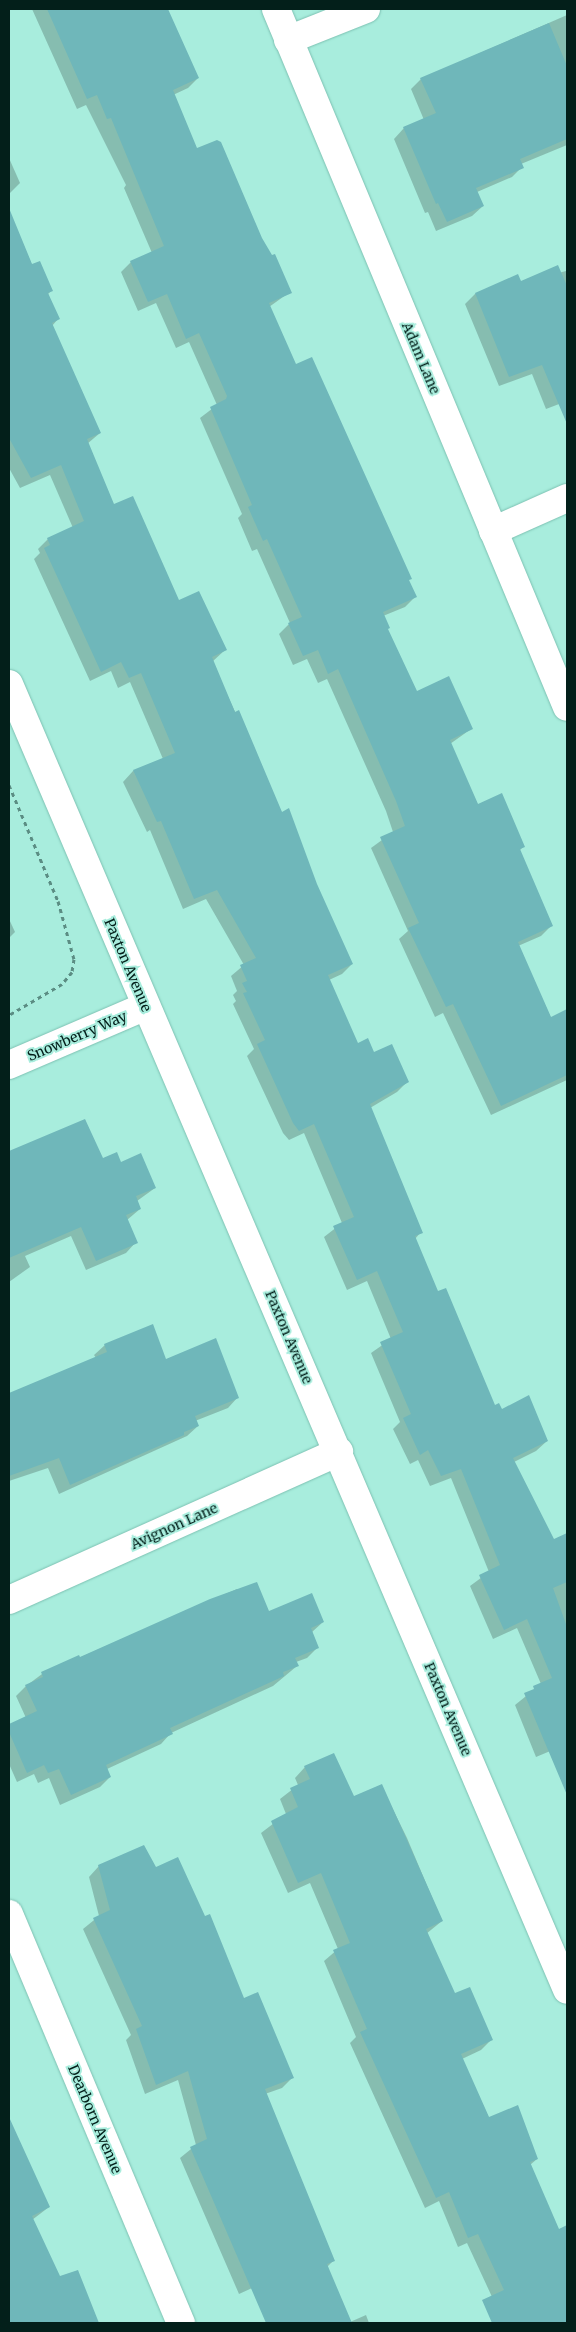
<!DOCTYPE html>
<html>
<head>
<meta charset="utf-8">
<style>
  body { margin:0 }
  #map { position:relative; width:576px; height:2332px; overflow:hidden; background:#a8eddd; font-family:Merriweather,serif }
  div>[style] { position:absolute }
  .shadow>* { inset:0; background:#0003 }
  .building>* { inset:0; background:#6fb7ba }
  .path>* { height:3px; margin-top:-1.5px; transform-origin:0; background:repeating-linear-gradient(90deg,#5b8d83 0 4px,transparent 0 8px) }
  .roads { filter:drop-shadow(0 0 1px #7dc1b2) drop-shadow(0 0 1px #7dc1b2) }
  .minor>* { height:28px; margin:-14px; padding:0 14px; transform-origin:14px; border-radius:14px; background:#fff }
  span { translate:-50% -50%; white-space:nowrap; text-align:center; line-height:1.15; -webkit-text-stroke:4px #a8eddd; paint-order:stroke }
  .street-label { font-size:14px; color:#031f1a }
  .frame { position:absolute; inset:0; border:10px solid #031f1a; pointer-events:none }
</style>
</head>
<body>
<div id="map">
  <div class="shadow">
    <i style="clip-path:polygon(32px 9px,124px 9px,138px 42px,198px 78px,188px 88px,173px 95px,197px 150px,261px 239px,290px 292px,269px 307px,295px 366px,415px 597px,405px 607px,383px 616px,387px 630px,416px 692px,471px 729px,450px 744px,478px 805px,524px 846px,519px 851px,552px 925px,541px 936px,518px 946px,551px 1018px,567px 1011px,567px 1080px,491px 1115px,443px 1013px,435px 1017px,399px 939px,408px 931px,371px 848px,393px 832px,386px 811px,327px 679px,318px 683px,307px 659px,293px 665px,279px 634px,290px 623px,257px 549px,252px 551px,238px 518px,242px 514px,200px 418px,217px 405px,189px 342px,176px 348px,156px 303px,138px 311px,121px 272px,131px 262px,152px 253px,124px 188px,126px 185px,86px 105px,77px 109px)"></i>
    <i style="clip-path:polygon(567px 15px,567px 145px,521px 164px,522px 167px,512px 177px,477px 192px,483px 206px,472px 216px,436px 231px,428px 212px,425px 213px,394px 139px,404px 128px,424px 120px,411px 89px,421px 79px)"></i>
    <i style="clip-path:polygon(9px 158px,20px 183px,9px 194px)"></i>
    <i style="clip-path:polygon(9px 211px,32px 265px,51px 291px,48px 294px,58px 319px,52px 326px,100px 433px,87px 444px,114px 506px,178px 602px,225px 650px,212px 662px,352px 964px,342px 974px,329px 980px,357px 1044px,407px 1082px,397px 1092px,370px 1108px,421px 1232px,415px 1239px,438px 1293px,494px 1406px,547px 1441px,536px 1451px,514px 1462px,553px 1541px,567px 1535px,567px 1744px,536px 1757px,515px 1705px,541px 1684px,517px 1628px,493px 1639px,470px 1586px,489px 1572px,451px 1478px,430px 1486px,418px 1460px,410px 1464px,393px 1429px,400px 1422px,371px 1353px,391px 1339px,367px 1281px,347px 1290px,324px 1237px,342px 1223px,304px 1133px,289px 1140px,283px 1133px,247px 1056px,254px 1049px,233px 1004px,236px 1001px,233px 995px,237px 991px,231px 976px,244px 965px,206px 899px,183px 909px,150px 830px,147px 832px,123px 782px,133px 771px,163px 759px,130px 682px,118px 688px,111px 671px,90px 681px,34px 559px,40px 553px,38px 549px,48px 539px,73px 528px,50px 475px,20px 488px,9px 468px)"></i>
    <i style="clip-path:polygon(566px 271px,567px 401px,546px 409px,532px 374px,499px 386px,465px 304px,475px 294px)"></i>
    <i style="clip-path:polygon(9px 919px,15px 932px,9px 938px)"></i>
    <i style="clip-path:polygon(85px 1120px,102px 1159px,121px 1163px,155px 1188px,137px 1201px,140px 1209px,127px 1220px,136px 1242px,126px 1253px,86px 1270px,71px 1236px,25px 1256px,30px 1267px,9px 1282px,9px 1154px)"></i>
    <i style="clip-path:polygon(105px 1345px,166px 1361px,238px 1397px,228px 1408px,195px 1421px,198px 1426px,187px 1436px,59px 1494px,48px 1468px,9px 1481px,9px 1397px,96px 1358px,94px 1355px)"></i>
    <i style="clip-path:polygon(237px 1589px,269px 1613px,323px 1622px,312px 1632px,318px 1647px,307px 1658px,296px 1662px,297px 1666px,273px 1686px,171px 1733px,161px 1744px,107px 1769px,110px 1777px,100px 1787px,60px 1805px,49px 1778px,38px 1783px,34px 1774px,17px 1782px,9px 1764px,9px 1725px,26px 1718px,16px 1696px,26px 1686px,42px 1674px)"></i>
    <i style="clip-path:polygon(305px 1767px,353px 1798px,381px 1785px,407px 1838px,442px 1921px,426px 1934px,455px 1995px,491px 2040px,481px 2050px,462px 2059px,489px 2118px,537px 2159px,530px 2165px,558px 2230px,567px 2226px,567px 2323px,496px 2323px,488px 2304px,493px 2299px,467px 2243px,458px 2247px,439px 2201px,425px 2208px,350px 2043px,356px 2037px,324px 1961px,338px 1949px,310px 1883px,288px 1893px,261px 1833px,286px 1814px,280px 1799px,298px 1785px,295px 1778px)"></i>
    <i style="clip-path:polygon(99px 1866px,156px 1868px,293px 2077px,282px 2088px,265px 2094px,333px 2261px,327px 2267px,350px 2322px,366px 2315px,369px 2323px,278px 2323px,261px 2284px,239px 2294px,180px 2158px,196px 2145px,178px 2080px,145px 2094px,126px 2040px,131px 2035px,83px 1929px,99px 1916px,89px 1877px)"></i>
    <i style="clip-path:polygon(24px 2154px,49px 2207px,32px 2220px,60px 2278px,97px 2323px,9px 2323px,9px 2161px)"></i>
  </div>
  <div class="building">
    <i style="clip-path:polygon(47px 9px,168px 9px,199px 78px,173px 90px,197px 148px,217px 140px,221px 142px,262px 238px,272px 255px,275px 254px,292px 293px,269px 303px,296px 364px,312px 357px,412px 579px,409px 580px,417px 597px,383px 612px,390px 628px,388px 629px,417px 691px,449px 676px,473px 729px,450px 740px,478px 804px,502px 793px,525px 847px,520px 849px,553px 926px,518px 942px,551px 1017px,567px 1009px,567px 1075px,501px 1106px,453px 1004px,446px 1007px,408px 928px,419px 923px,380px 837px,405px 826px,396px 801px,338px 669px,328px 674px,318px 650px,303px 656px,288px 623px,302px 617px,267px 539px,263px 541px,248px 507px,252px 505px,210px 407px,226px 399px,227px 396px,199px 333px,186px 339px,167px 294px,148px 302px,130px 261px,164px 246px,111px 118px,107px 119px,97px 95px,87px 99px)"></i>
    <i style="clip-path:polygon(549px 23px,567px 66px,567px 139px,520px 159px,524px 168px,476px 188px,484px 206px,447px 222px,438px 203px,436px 204px,403px 127px,436px 113px,420px 78px)"></i>
    <i style="clip-path:polygon(9px 208px,32px 264px,40px 261px,53px 291px,48px 293px,60px 319px,52px 323px,101px 433px,87px 439px,114px 504px,133px 496px,179px 600px,199px 591px,227px 650px,212px 657px,235px 712px,239px 710px,282px 812px,289px 808px,317px 884px,353px 964px,328px 975px,358px 1043px,368px 1038px,374px 1052px,392px 1044px,409px 1082px,370px 1104px,423px 1233px,415px 1236px,438px 1291px,446px 1288px,495px 1405px,499px 1403px,502px 1409px,529px 1395px,548px 1441px,513px 1458px,554px 1539px,567px 1533px,567px 1582px,553px 1588px,567px 1627px,567px 1795px,524px 1693px,534px 1689px,533px 1686px,552px 1678px,527px 1619px,504px 1630px,479px 1575px,500px 1565px,461px 1469px,441px 1476px,428px 1450px,420px 1455px,403px 1418px,411px 1414px,380px 1342px,403px 1332px,377px 1271px,357px 1280px,333px 1226px,354px 1217px,314px 1124px,299px 1131px,293px 1123px,257px 1044px,265px 1040px,243px 993px,247px 992px,242px 983px,247px 981px,240px 965px,256px 958px,217px 890px,194px 899px,161px 821px,157px 822px,133px 770px,175px 753px,141px 673px,129px 678px,121px 662px,101px 672px,44px 548px,50px 545px,47px 538px,84px 521px,61px 465px,31px 478px,9px 438px)"></i>
    <i style="clip-path:polygon(558px 265px,567px 286px,567px 424px,542px 365px,509px 377px,475px 293px,518px 274px,521px 281px)"></i>
    <i style="clip-path:polygon(85px 1119px,103px 1158px,117px 1152px,121px 1162px,141px 1153px,156px 1188px,136px 1196px,141px 1209px,126px 1215px,138px 1243px,96px 1261px,81px 1227px,9px 1258px,9px 1151px)"></i>
    <i style="clip-path:polygon(153px 1324px,166px 1359px,216px 1338px,239px 1398px,195px 1416px,199px 1426px,184px 1432px,184px 1435px,70px 1485px,59px 1458px,9px 1476px,9px 1393px,107px 1352px,104px 1344px)"></i>
    <i style="clip-path:polygon(257px 1582px,269px 1611px,312px 1593px,324px 1622px,311px 1628px,319px 1648px,295px 1658px,299px 1666px,283px 1672px,284px 1676px,170px 1728px,173px 1734px,106px 1765px,111px 1777px,71px 1795px,59px 1769px,48px 1773px,44px 1765px,27px 1773px,9px 1732px,9px 1724px,37px 1711px,25px 1685px,43px 1677px,41px 1672px,79px 1655px,80px 1657px,210px 1599px)"></i>
    <i style="clip-path:polygon(334px 1753px,354px 1796px,382px 1784px,443px 1921px,426px 1929px,455px 1993px,470px 1987px,493px 2040px,461px 2054px,489px 2117px,518px 2105px,538px 2159px,530px 2162px,559px 2229px,567px 2225px,567px 2323px,492px 2323px,482px 2300px,504px 2290px,478px 2234px,468px 2238px,449px 2192px,436px 2198px,360px 2032px,367px 2029px,333px 1950px,350px 1943px,321px 1873px,298px 1883px,271px 1821px,298px 1807px,290px 1788px,310px 1779px,304px 1766px)"></i>
    <i style="clip-path:polygon(144px 1845px,156px 1867px,178px 1857px,205px 1916px,210px 1914px,244px 1998px,258px 1992px,294px 2078px,265px 2089px,335px 2261px,327px 2264px,352px 2323px,266px 2323px,190px 2147px,207px 2139px,188px 2071px,156px 2085px,136px 2029px,142px 2026px,93px 1918px,110px 1910px,98px 1865px)"></i>
    <i style="clip-path:polygon(9px 2117px,50px 2207px,32px 2216px,60px 2276px,78px 2270px,99px 2323px,9px 2323px)"></i>
  </div>
  <div class="path">
    <i style="left:9px;top:785px;width:126px;rotate:67.1deg"></i>
    <i style="left:58px;top:901px;width:60px;rotate:74.6deg"></i>
    <i style="left:74px;top:959px;width:13px;rotate:99deg"></i>
    <i style="left:72px;top:972px;width:16px;rotate:130deg"></i>
    <i style="left:62px;top:984px;width:61px;rotate:149.7deg"></i>
  </div>
  <div class="roads">
    <div class="minor">
      <i style="left:276px;top:9px;width:756px;rotate:67.37deg"></i>
      <i style="left:288px;top:40px;width:84px;rotate:-21.7deg"></i>
      <i style="left:493px;top:531px;width:81px;rotate:-24deg"></i>
      <i style="left:9px;top:684px;width:1420px;rotate:66.86deg"></i>
      <i style="left:9px;top:1065px;width:149px;rotate:-23.3deg"></i>
      <i style="left:9px;top:1600px;width:362px;rotate:-24.2deg"></i>
      <i style="left:9px;top:1914px;width:444px;rotate:67.2deg"></i>
    </div>
  </div>
  <div class="street-label">
    <span style="left:421px;top:358px;rotate:67deg">Adam Lane</span>
    <span style="left:128px;top:965px;rotate:67deg">Paxton Avenue</span>
    <span style="left:77px;top:1036px;rotate:-23deg">Snowberry Way</span>
    <span style="left:289px;top:1337px;rotate:67deg">Paxton Avenue</span>
    <span style="left:174px;top:1526px;rotate:-24deg">Avignon Lane</span>
    <span style="left:448px;top:1709px;rotate:67deg">Paxton Avenue</span>
    <span style="left:95px;top:2119px;rotate:67deg">Dearborn Avenue</span>
  </div>
  <div class="frame"></div>
</div>
</body>
</html>
